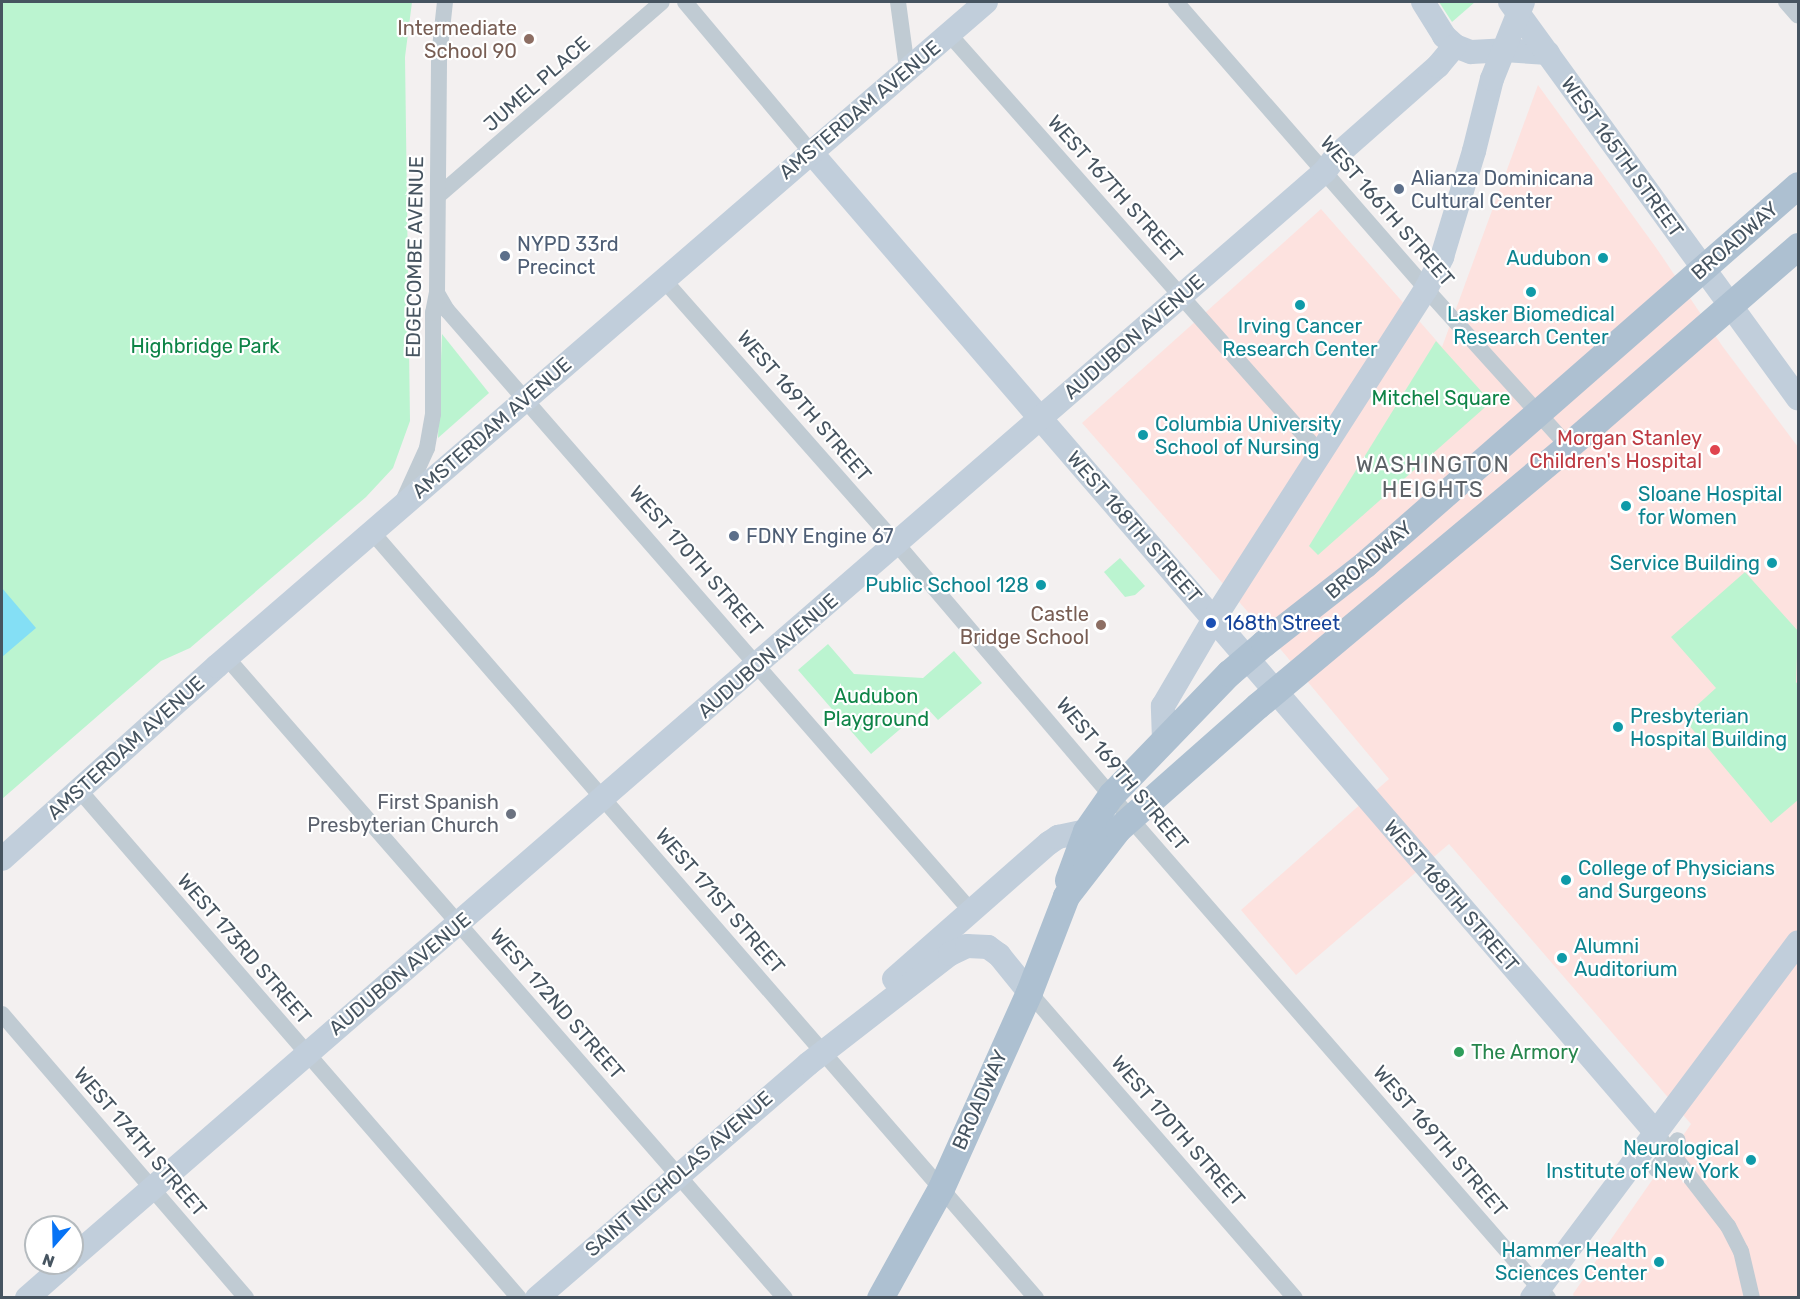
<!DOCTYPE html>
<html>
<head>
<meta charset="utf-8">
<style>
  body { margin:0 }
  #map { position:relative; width:1800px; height:1299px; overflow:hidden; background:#f3f0f0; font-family:Rubik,sans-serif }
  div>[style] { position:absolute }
  .medical>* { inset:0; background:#fde2df }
  .green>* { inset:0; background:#bbf4d0 }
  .water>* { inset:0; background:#84dff5 }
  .street>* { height:16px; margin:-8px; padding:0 8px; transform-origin:8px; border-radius:8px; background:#c0cbd3 }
  .secondary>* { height:24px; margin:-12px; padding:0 12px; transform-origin:12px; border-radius:12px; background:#c1cedb }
  .primary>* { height:27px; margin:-13.5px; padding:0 13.5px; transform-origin:13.5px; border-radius:13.5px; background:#adc0d1 }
  .dots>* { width:16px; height:16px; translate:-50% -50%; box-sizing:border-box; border:3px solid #fff; border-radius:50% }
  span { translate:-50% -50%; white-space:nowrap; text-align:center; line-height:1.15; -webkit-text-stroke:4.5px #fff; paint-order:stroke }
  .education-label { font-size:20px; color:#785e54 }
  .right { translate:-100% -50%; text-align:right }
  .street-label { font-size:20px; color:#465460 }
  .service-label { font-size:20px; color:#4e5e75 }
  .left { translate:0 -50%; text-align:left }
  .culture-label { font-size:20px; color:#0d838f }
  .park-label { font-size:20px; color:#0e8447 }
  .health-label { font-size:20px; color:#be3a42 }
  .transit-label { font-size:20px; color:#164399 }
  .worship-label { font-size:20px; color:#5b616d }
  .leisure-label { font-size:20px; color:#27864d }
  .quarter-label { font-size:22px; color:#5c6166; letter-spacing:1.5px }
  .frame { position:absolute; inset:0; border:3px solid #465460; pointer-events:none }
  .north { position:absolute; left:24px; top:1215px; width:60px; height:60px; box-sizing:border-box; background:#fff; border:2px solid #b5bbbf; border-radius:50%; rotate:200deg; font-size:16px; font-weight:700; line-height:24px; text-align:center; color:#465460 }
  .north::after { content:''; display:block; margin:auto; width:21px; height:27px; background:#0773f5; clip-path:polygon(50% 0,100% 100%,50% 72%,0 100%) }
</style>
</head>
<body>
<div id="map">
  <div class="medical">
    <i style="clip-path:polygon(1538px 85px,1657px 249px,1723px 347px,1798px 447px,1798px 1297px,1574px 1297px,1573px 1294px,1691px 1124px,1449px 844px,1296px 975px,1241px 910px,1389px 779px,1282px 651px,1082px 423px,1321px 209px,1442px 347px)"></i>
  </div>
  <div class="green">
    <i style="clip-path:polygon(2px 2px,412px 2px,405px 57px,410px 421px,393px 468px,366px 497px,190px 648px,161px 661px,2px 799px)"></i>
    <i style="clip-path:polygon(1439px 2px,1475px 2px,1452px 22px)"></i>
    <i style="clip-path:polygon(442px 334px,489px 393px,438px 438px)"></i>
    <i style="clip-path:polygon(1436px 341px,1491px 402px,1318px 555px,1309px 546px)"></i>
    <i style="clip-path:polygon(1120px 558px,1145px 586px,1135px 595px,1125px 597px,1104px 572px)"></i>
    <i style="clip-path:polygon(1745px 572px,1798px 631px,1796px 682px,1798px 685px,1798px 800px,1771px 823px,1683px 718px,1716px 688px,1671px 637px)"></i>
    <i style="clip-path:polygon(828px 644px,854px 674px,923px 678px,954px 651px,982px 683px,938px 720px,926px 707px,871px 754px,798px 670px)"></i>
  </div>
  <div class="water">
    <i style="clip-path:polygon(2px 588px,36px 628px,2px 657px)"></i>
  </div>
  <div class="street">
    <i style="left:685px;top:2px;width:194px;rotate:50deg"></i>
    <i style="left:898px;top:2px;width:68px;rotate:82.3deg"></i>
    <i style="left:1176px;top:2px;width:381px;rotate:48.9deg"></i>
    <i style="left:1426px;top:289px;width:212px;rotate:47.9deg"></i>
    <i style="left:1786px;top:2px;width:18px;rotate:49deg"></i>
    <i style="left:949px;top:34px;width:560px;rotate:48.48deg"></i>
    <i style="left:438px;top:196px;width:296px;rotate:-40.9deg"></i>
    <i style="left:663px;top:279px;width:352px;rotate:48.6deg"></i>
    <i style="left:896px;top:543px;width:360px;rotate:49.6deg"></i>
    <i style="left:1129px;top:817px;width:638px;rotate:48.94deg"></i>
    <i style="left:437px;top:293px;width:20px;rotate:60deg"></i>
    <i style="left:447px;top:310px;width:797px;rotate:48.92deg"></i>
    <i style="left:403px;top:501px;width:58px;rotate:-65.6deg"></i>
    <i style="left:427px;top:448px;width:35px;rotate:-80deg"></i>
    <i style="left:433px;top:414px;width:101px;rotate:-90deg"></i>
    <i style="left:433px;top:313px;width:20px;rotate:-79deg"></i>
    <i style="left:437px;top:293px;width:236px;rotate:-89.5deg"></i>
    <i style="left:439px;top:57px;width:55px;rotate:-83.8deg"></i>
    <i style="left:372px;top:532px;width:1014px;rotate:49.08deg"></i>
    <i style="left:227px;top:658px;width:849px;rotate:48.92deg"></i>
    <i style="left:80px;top:791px;width:671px;rotate:49.11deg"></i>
    <i style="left:1029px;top:992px;width:405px;rotate:49deg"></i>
    <i style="left:2px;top:1014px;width:374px;rotate:49.3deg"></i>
    <i style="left:1656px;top:1133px;width:118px;rotate:52.3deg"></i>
    <i style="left:1728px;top:1226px;width:28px;rotate:63deg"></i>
    <i style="left:1741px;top:1251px;width:48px;rotate:76.8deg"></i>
    <i style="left:1656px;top:1169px;width:36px;rotate:-53deg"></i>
  </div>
  <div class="secondary">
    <i style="left:1423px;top:2px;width:40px;rotate:58deg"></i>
    <i style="left:1444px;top:36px;width:15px;rotate:42deg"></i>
    <i style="left:1455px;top:46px;width:17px;rotate:21deg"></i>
    <i style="left:1471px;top:52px;width:33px;rotate:-3deg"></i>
    <i style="left:1504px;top:50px;width:44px;rotate:3.9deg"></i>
    <i style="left:1510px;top:2px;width:490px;rotate:54deg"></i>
    <i style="left:810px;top:151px;width:1296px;rotate:49.25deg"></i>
    <i style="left:1164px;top:740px;width:34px;rotate:-92deg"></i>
    <i style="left:1163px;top:706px;width:101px;rotate:-59.6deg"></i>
    <i style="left:1214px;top:619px;width:392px;rotate:-57.3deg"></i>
    <i style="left:1426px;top:289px;width:36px;rotate:-63deg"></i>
    <i style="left:1442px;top:257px;width:111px;rotate:-73.2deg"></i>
    <i style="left:1474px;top:151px;width:74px;rotate:-76deg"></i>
    <i style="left:1492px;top:79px;width:83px;rotate:-68.1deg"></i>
    <i style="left:2px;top:859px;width:289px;rotate:-41.9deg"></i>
    <i style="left:217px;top:666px;width:1016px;rotate:-40.81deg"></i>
    <i style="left:894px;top:979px;width:206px;rotate:-41.3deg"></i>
    <i style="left:1049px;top:843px;width:11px;rotate:-34deg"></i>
    <i style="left:1058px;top:837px;width:29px;rotate:-12deg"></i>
    <i style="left:72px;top:1258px;width:1659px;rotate:-40.94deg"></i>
    <i style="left:1325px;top:171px;width:20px;rotate:-53deg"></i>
    <i style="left:1337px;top:155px;width:135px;rotate:-41.4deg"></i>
    <i style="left:1438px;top:66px;width:26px;rotate:-50deg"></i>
    <i style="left:27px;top:1298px;width:53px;rotate:-41.2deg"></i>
    <i style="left:537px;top:1298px;width:358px;rotate:-40.8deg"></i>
    <i style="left:808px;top:1064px;width:180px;rotate:-37.8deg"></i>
    <i style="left:950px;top:954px;width:19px;rotate:-25deg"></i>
    <i style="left:967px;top:946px;width:21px;rotate:3deg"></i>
    <i style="left:988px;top:947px;width:14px;rotate:36deg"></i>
    <i style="left:999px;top:955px;width:48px;rotate:51deg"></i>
    <i style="left:1532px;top:1298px;width:444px;rotate:-53.2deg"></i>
  </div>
  <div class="primary">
    <i style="left:1068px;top:880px;width:52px;rotate:-69.8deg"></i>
    <i style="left:1086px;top:831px;width:44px;rotate:-55.2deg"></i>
    <i style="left:1111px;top:795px;width:170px;rotate:-46deg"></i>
    <i style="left:1229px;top:673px;width:46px;rotate:-40.6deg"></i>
    <i style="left:1264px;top:643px;width:128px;rotate:-38deg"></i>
    <i style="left:1365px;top:564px;width:575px;rotate:-41.2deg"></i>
    <i style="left:880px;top:1298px;width:126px;rotate:-61deg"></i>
    <i style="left:941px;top:1188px;width:215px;rotate:-65.8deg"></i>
    <i style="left:1029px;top:992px;width:103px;rotate:-68.9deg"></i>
    <i style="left:1066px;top:896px;width:85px;rotate:-52.2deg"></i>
    <i style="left:1118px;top:829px;width:186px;rotate:-41.5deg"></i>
    <i style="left:1257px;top:706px;width:405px;rotate:-39.9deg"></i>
    <i style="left:1568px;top:446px;width:305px;rotate:-41deg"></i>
  </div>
  <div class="dots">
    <i style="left:529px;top:39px;background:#8d6e63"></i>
    <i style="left:1399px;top:189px;background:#5c6f8a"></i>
    <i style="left:505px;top:256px;background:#5c6f8a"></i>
    <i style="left:1603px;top:258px;background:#0f9aa8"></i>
    <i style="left:1531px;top:292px;background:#0f9aa8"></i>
    <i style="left:1300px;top:305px;background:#0f9aa8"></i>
    <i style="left:1143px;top:435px;background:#0f9aa8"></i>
    <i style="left:1715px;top:450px;background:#e0444e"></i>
    <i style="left:1626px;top:506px;background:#0f9aa8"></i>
    <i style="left:734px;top:536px;background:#5c6f8a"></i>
    <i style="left:1772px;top:563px;background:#0f9aa8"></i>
    <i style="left:1041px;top:585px;background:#0f9aa8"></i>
    <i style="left:1211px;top:623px;background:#1a4fb4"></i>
    <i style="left:1101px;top:625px;background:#8d6e63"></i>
    <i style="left:1618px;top:727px;background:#0f9aa8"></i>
    <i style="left:511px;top:814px;background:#6b7280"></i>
    <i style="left:1566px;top:880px;background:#0f9aa8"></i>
    <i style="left:1562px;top:958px;background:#0f9aa8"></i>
    <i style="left:1459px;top:1052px;background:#2e9e5b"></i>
    <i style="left:1751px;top:1160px;background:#0f9aa8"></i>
    <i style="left:1659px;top:1262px;background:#0f9aa8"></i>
  </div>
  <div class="education-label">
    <span class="right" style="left:517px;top:40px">Intermediate<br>School 90</span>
    <span class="right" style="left:1089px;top:626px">Castle<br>Bridge School</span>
  </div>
  <div class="street-label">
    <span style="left:537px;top:84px;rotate:-41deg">JUMEL PLACE</span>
    <span style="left:860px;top:110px;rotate:-40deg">AMSTERDAM AVENUE</span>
    <span style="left:1622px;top:157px;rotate:54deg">WEST 165TH STREET</span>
    <span style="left:1115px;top:189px;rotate:48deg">WEST 167TH STREET</span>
    <span style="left:1387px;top:211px;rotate:49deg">WEST 166TH STREET</span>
    <span style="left:1735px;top:241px;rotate:-41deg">BROADWAY</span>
    <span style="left:415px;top:257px;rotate:-89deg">EDGECOMBE AVENUE</span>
    <span style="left:1134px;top:337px;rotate:-41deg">AUDUBON AVENUE</span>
    <span style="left:804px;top:406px;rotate:49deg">WEST 169TH STREET</span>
    <span style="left:492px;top:428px;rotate:-41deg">AMSTERDAM AVENUE</span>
    <span style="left:1134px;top:527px;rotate:49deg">WEST 168TH STREET</span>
    <span style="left:1369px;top:560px;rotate:-41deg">BROADWAY</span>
    <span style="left:696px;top:561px;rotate:49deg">WEST 170TH STREET</span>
    <span style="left:768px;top:656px;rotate:-41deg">AUDUBON AVENUE</span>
    <span style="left:126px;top:748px;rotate:-42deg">AMSTERDAM AVENUE</span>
    <span style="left:1122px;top:774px;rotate:50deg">WEST 169TH STREET</span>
    <span style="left:1451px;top:896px;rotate:49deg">WEST 168TH STREET</span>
    <span style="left:720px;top:901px;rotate:49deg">WEST 171ST STREET</span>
    <span style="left:244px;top:949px;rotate:49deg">WEST 173RD STREET</span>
    <span style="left:400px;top:974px;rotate:-40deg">AUDUBON AVENUE</span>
    <span style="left:557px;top:1004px;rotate:49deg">WEST 172ND STREET</span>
    <span style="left:980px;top:1100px;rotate:-66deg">BROADWAY</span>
    <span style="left:1178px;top:1131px;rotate:49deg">WEST 170TH STREET</span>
    <span style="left:1440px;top:1141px;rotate:49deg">WEST 169TH STREET</span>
    <span style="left:140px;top:1142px;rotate:49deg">WEST 174TH STREET</span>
    <span style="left:679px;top:1174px;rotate:-41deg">SAINT NICHOLAS AVENUE</span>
  </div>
  <div class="service-label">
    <span class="left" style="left:1411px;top:190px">Alianza Dominicana<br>Cultural Center</span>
    <span class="left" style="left:517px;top:256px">NYPD 33rd<br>Precinct</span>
    <span class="left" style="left:746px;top:536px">FDNY Engine 67</span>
  </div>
  <div class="culture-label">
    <span class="right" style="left:1591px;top:258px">Audubon</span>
    <span style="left:1531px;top:326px">Lasker Biomedical<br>Research Center</span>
    <span style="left:1300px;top:338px">Irving Cancer<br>Research Center</span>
    <span class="left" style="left:1155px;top:436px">Columbia University<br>School of Nursing</span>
    <span class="left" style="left:1638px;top:506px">Sloane Hospital<br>for Women</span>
    <span class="right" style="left:1760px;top:563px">Service Building</span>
    <span class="right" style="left:1029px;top:585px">Public School 128</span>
    <span class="left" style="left:1630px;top:728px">Presbyterian<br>Hospital Building</span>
    <span class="left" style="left:1578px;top:880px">College of Physicians<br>and Surgeons</span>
    <span class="left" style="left:1574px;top:958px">Alumni<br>Auditorium</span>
    <span class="right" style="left:1739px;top:1160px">Neurological<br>Institute of New York</span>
    <span class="right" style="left:1647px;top:1262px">Hammer Health<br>Sciences Center</span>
  </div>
  <div class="park-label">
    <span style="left:205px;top:346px">Highbridge Park</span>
    <span style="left:1441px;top:398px">Mitchel Square</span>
    <span style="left:876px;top:708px">Audubon<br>Playground</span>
  </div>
  <div class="health-label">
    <span class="right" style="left:1702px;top:450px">Morgan Stanley<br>Children's Hospital</span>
  </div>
  <div class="transit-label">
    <span class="left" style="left:1224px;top:623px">168th Street</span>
  </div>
  <div class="worship-label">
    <span class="right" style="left:499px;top:814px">First Spanish<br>Presbyterian Church</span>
  </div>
  <div class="leisure-label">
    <span class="left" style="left:1471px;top:1052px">The Armory</span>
  </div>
  <div class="quarter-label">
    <span style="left:1433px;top:477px">WASHINGTON<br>HEIGHTS</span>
  </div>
  <div class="frame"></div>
  <div class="north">N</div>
</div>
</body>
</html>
